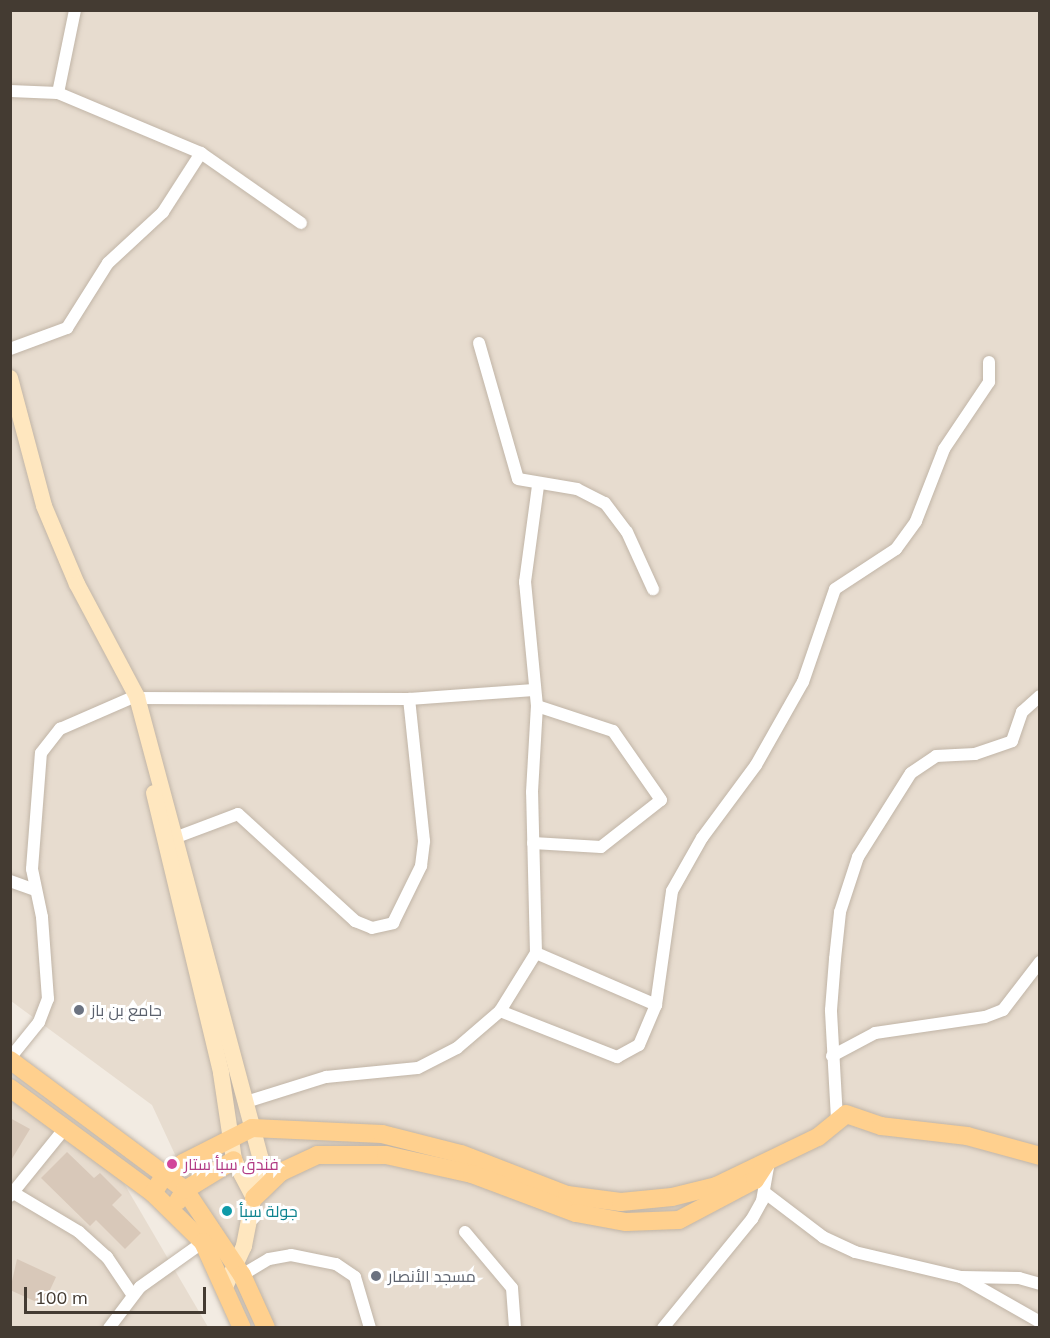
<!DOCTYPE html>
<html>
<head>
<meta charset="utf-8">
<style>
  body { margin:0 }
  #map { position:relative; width:1050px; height:1338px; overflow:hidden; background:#f2ebe2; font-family:Mulish,Cairo,sans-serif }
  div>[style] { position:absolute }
  .residential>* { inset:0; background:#e7dccf }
  .building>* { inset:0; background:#d8c8b9 }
  .roads { filter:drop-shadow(0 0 2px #c1b5a7) drop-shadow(0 0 2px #c1b5a7) }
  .street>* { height:12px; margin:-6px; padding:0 6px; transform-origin:6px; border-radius:6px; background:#fff }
  .secondary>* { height:16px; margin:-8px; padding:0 8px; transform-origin:8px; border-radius:8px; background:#ffe7bf }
  .primary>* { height:18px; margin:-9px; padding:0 9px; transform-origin:9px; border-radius:9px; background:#ffd08e }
  .dots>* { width:16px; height:16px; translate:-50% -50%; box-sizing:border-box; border:3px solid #fff; border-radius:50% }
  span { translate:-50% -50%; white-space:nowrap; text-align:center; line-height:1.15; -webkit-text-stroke:6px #fff; paint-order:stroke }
  .worship-label { font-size:16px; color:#5b616d }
  .left { translate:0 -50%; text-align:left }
  .hotel-label { font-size:16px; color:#b23c85 }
  .culture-label { font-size:16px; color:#0d838f }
  .frame { position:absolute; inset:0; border:12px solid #443b32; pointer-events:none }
  .scale { position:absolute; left:24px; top:1287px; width:182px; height:27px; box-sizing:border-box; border:3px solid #443b32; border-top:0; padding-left:8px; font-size:18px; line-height:21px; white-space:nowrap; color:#443b32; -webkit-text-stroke:4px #fff; paint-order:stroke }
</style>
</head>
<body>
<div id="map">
  <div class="residential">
    <i style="clip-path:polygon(11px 11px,1039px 11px,1039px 1327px,255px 1327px,152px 1105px,11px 1001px)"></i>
    <i style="clip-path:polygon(10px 1100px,122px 1180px,208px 1327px,11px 1327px)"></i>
  </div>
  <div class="building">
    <i style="clip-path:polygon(10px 1118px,30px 1129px,10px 1162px)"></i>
    <i style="clip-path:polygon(67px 1152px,94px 1178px,100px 1173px,122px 1195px,112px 1205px,141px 1233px,125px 1249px,96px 1220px,90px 1226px,41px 1178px)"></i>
    <i style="clip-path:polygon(17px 1259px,56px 1277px,43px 1305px,10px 1290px)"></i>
  </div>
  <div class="roads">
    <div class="street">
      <i style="left:10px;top:91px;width:48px;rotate:2.4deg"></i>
      <i style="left:58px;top:93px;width:155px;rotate:22.8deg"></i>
      <i style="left:201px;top:153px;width:122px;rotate:35deg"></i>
      <i style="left:58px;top:93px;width:85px;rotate:-78.4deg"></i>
      <i style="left:479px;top:343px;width:141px;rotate:74deg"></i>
      <i style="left:518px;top:479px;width:60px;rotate:9.6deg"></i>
      <i style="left:577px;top:489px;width:31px;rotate:27deg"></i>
      <i style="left:605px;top:503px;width:36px;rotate:53deg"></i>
      <i style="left:627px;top:532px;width:63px;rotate:65.5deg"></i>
      <i style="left:10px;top:349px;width:61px;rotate:-20.2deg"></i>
      <i style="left:67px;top:328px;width:77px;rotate:-57.8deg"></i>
      <i style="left:108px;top:263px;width:75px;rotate:-42.8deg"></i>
      <i style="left:163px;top:212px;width:70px;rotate:-57.2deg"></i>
      <i style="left:177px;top:837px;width:65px;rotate:-20.7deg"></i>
      <i style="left:238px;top:814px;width:159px;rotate:42.4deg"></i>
      <i style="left:355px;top:921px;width:18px;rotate:22deg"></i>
      <i style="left:372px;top:928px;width:22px;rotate:-13deg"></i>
      <i style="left:393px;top:923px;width:64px;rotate:-63.8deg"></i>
      <i style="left:421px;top:866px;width:25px;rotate:-83deg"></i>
      <i style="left:424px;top:841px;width:143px;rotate:-96deg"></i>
      <i style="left:533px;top:843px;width:68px;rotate:3.4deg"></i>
      <i style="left:601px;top:847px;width:76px;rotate:-38.1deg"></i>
      <i style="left:661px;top:800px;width:84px;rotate:-124.8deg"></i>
      <i style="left:613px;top:731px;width:80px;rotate:-161.8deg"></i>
      <i style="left:10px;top:881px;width:27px;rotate:20deg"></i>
      <i style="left:536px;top:953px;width:131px;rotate:23.4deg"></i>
      <i style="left:500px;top:1011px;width:126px;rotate:21.5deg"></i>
      <i style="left:617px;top:1057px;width:25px;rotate:-29deg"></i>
      <i style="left:639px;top:1045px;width:43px;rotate:-67deg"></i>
      <i style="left:656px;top:1005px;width:115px;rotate:-82deg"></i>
      <i style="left:672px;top:891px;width:61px;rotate:-60.5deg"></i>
      <i style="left:702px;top:838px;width:91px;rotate:-53.5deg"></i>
      <i style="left:756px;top:765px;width:95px;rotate:-60.5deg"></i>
      <i style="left:803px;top:682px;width:98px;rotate:-71deg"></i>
      <i style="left:835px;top:589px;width:73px;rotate:-33.3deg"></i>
      <i style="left:896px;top:549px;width:34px;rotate:-54deg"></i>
      <i style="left:916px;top:521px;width:77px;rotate:-68.7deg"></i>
      <i style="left:944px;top:449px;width:81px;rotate:-56.1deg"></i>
      <i style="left:989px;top:382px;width:20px;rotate:-90deg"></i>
      <i style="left:832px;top:1056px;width:49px;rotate:-28.1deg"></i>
      <i style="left:875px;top:1033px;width:111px;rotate:-8.3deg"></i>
      <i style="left:985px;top:1017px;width:19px;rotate:-21deg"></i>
      <i style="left:1003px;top:1010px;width:61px;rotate:-52.4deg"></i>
      <i style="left:10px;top:1058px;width:46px;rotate:-51.1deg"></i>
      <i style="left:39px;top:1022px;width:25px;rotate:-69deg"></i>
      <i style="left:48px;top:999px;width:82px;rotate:-94.2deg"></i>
      <i style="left:42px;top:917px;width:49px;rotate:-101.8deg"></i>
      <i style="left:32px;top:869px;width:116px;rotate:-85.6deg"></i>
      <i style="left:41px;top:753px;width:31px;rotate:-52deg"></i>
      <i style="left:60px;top:729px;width:77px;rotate:-23.6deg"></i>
      <i style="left:131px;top:698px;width:278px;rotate:0.2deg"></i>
      <i style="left:409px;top:699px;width:125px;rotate:-4.1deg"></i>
      <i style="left:246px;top:1102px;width:84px;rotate:-17.4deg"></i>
      <i style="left:326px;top:1077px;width:92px;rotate:-5.6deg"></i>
      <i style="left:418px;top:1068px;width:44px;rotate:-27.1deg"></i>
      <i style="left:457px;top:1048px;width:57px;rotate:-40.7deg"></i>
      <i style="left:500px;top:1011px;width:68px;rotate:-58.2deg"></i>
      <i style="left:536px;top:953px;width:161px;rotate:-91.4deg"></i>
      <i style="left:532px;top:792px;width:86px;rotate:-86.7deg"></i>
      <i style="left:537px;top:706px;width:125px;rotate:-95.5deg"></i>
      <i style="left:525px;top:582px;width:97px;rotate:-82.3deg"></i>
      <i style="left:837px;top:1119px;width:109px;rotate:-93.2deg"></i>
      <i style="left:831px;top:1010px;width:51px;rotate:-85.5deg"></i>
      <i style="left:835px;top:959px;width:47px;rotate:-83.9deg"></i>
      <i style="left:840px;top:912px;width:58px;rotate:-71.9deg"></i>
      <i style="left:858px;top:857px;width:99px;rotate:-57.8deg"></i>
      <i style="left:911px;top:773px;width:30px;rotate:-34deg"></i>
      <i style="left:936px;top:756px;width:39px;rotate:-3deg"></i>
      <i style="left:975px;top:754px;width:39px;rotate:-19deg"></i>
      <i style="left:1012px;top:741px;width:31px;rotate:-71deg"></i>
      <i style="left:1022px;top:712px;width:24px;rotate:-42deg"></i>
      <i style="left:12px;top:1192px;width:78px;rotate:30.8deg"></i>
      <i style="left:79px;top:1232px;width:38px;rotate:42deg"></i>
      <i style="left:107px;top:1257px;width:45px;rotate:56deg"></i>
      <i style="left:764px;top:1192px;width:74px;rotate:37.3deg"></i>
      <i style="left:823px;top:1237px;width:35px;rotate:25deg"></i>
      <i style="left:855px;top:1252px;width:109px;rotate:13.3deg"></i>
      <i style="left:961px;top:1277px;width:91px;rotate:29.7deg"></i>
      <i style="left:10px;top:1196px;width:87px;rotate:-51deg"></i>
      <i style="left:465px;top:1232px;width:73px;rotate:50deg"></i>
      <i style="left:512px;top:1288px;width:40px;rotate:85.7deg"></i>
      <i style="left:242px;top:1275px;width:31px;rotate:-31deg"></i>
      <i style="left:269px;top:1259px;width:22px;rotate:-10deg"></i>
      <i style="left:291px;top:1255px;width:46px;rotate:11.3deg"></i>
      <i style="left:336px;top:1264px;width:23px;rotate:34deg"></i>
      <i style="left:355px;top:1277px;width:53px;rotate:73.6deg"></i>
      <i style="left:961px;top:1277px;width:58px;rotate:1deg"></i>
      <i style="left:1019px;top:1278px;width:22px;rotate:16deg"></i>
      <i style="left:109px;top:1328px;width:51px;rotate:-52.9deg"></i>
      <i style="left:140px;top:1287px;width:77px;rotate:-35.5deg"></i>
      <i style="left:663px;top:1328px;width:141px;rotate:-50.8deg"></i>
      <i style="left:752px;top:1219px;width:21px;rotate:-61deg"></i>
      <i style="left:762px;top:1201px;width:39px;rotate:-80deg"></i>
    </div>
    <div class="secondary">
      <i style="left:10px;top:378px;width:132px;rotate:75.1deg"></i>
      <i style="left:44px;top:506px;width:85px;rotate:67.1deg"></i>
      <i style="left:77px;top:584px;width:128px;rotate:62deg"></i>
      <i style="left:137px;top:697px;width:478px;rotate:75deg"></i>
      <i style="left:261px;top:1159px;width:89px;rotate:101.1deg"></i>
      <i style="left:244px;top:1246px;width:47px;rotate:114.9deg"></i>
      <i style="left:154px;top:793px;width:288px;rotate:76.5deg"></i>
      <i style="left:221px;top:1073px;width:88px;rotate:81.5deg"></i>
      <i style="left:234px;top:1160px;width:43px;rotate:62.2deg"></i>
    </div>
    <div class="primary">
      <i style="left:10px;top:1060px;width:218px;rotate:36.6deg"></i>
      <i style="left:185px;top:1190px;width:102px;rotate:56.2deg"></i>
      <i style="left:242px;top:1275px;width:58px;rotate:65.6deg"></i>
      <i style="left:10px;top:1088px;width:177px;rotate:36.3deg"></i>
      <i style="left:153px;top:1193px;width:70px;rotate:44.4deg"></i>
      <i style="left:203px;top:1242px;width:94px;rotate:65.6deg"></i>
      <i style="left:153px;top:1193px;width:20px;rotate:-57deg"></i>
      <i style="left:164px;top:1176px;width:23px;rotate:-34deg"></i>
      <i style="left:183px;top:1163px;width:77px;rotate:-26.9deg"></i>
      <i style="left:252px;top:1128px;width:130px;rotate:2.6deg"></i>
      <i style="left:382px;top:1134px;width:81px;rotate:14.2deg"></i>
      <i style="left:461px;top:1154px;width:114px;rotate:21.1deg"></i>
      <i style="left:567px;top:1195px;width:54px;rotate:7.4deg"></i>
      <i style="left:621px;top:1202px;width:51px;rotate:-5.6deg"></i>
      <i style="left:672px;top:1197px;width:45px;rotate:-14deg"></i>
      <i style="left:716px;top:1186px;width:113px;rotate:-25.7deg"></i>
      <i style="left:818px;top:1137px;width:36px;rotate:-39deg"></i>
      <i style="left:846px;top:1114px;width:37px;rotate:19deg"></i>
      <i style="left:881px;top:1126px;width:87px;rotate:6.6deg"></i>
      <i style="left:967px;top:1136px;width:76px;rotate:15.3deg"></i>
      <i style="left:254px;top:1198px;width:37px;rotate:-44deg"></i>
      <i style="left:281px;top:1172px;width:40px;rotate:-25deg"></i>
      <i style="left:317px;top:1155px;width:69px"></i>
      <i style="left:386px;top:1155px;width:88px;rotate:12.5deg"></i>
      <i style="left:472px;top:1174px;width:111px;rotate:20.6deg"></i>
      <i style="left:576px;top:1213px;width:51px;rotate:10.2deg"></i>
      <i style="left:626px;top:1222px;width:53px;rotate:-2.2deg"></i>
      <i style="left:679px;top:1220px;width:86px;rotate:-27.8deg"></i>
      <i style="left:755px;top:1180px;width:20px;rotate:-57deg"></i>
      <i style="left:178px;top:1201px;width:13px;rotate:-58deg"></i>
      <i style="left:185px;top:1190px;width:57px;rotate:-31.5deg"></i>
    </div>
  </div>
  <div class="dots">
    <i style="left:79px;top:1010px;background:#6b7280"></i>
    <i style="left:172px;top:1164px;background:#d1479c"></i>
    <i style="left:227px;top:1211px;background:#0f9aa8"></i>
    <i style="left:376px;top:1276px;background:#6b7280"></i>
  </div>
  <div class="worship-label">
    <span class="left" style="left:91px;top:1010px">جامع بن باز</span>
    <span class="left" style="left:388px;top:1276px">مسجد الأنصار</span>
  </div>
  <div class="hotel-label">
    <span class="left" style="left:184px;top:1164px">فندق سبأ ستار</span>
  </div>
  <div class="culture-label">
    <span class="left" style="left:239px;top:1211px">جولة سبأ</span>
  </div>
  <div class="frame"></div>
  <div class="scale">100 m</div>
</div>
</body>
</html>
